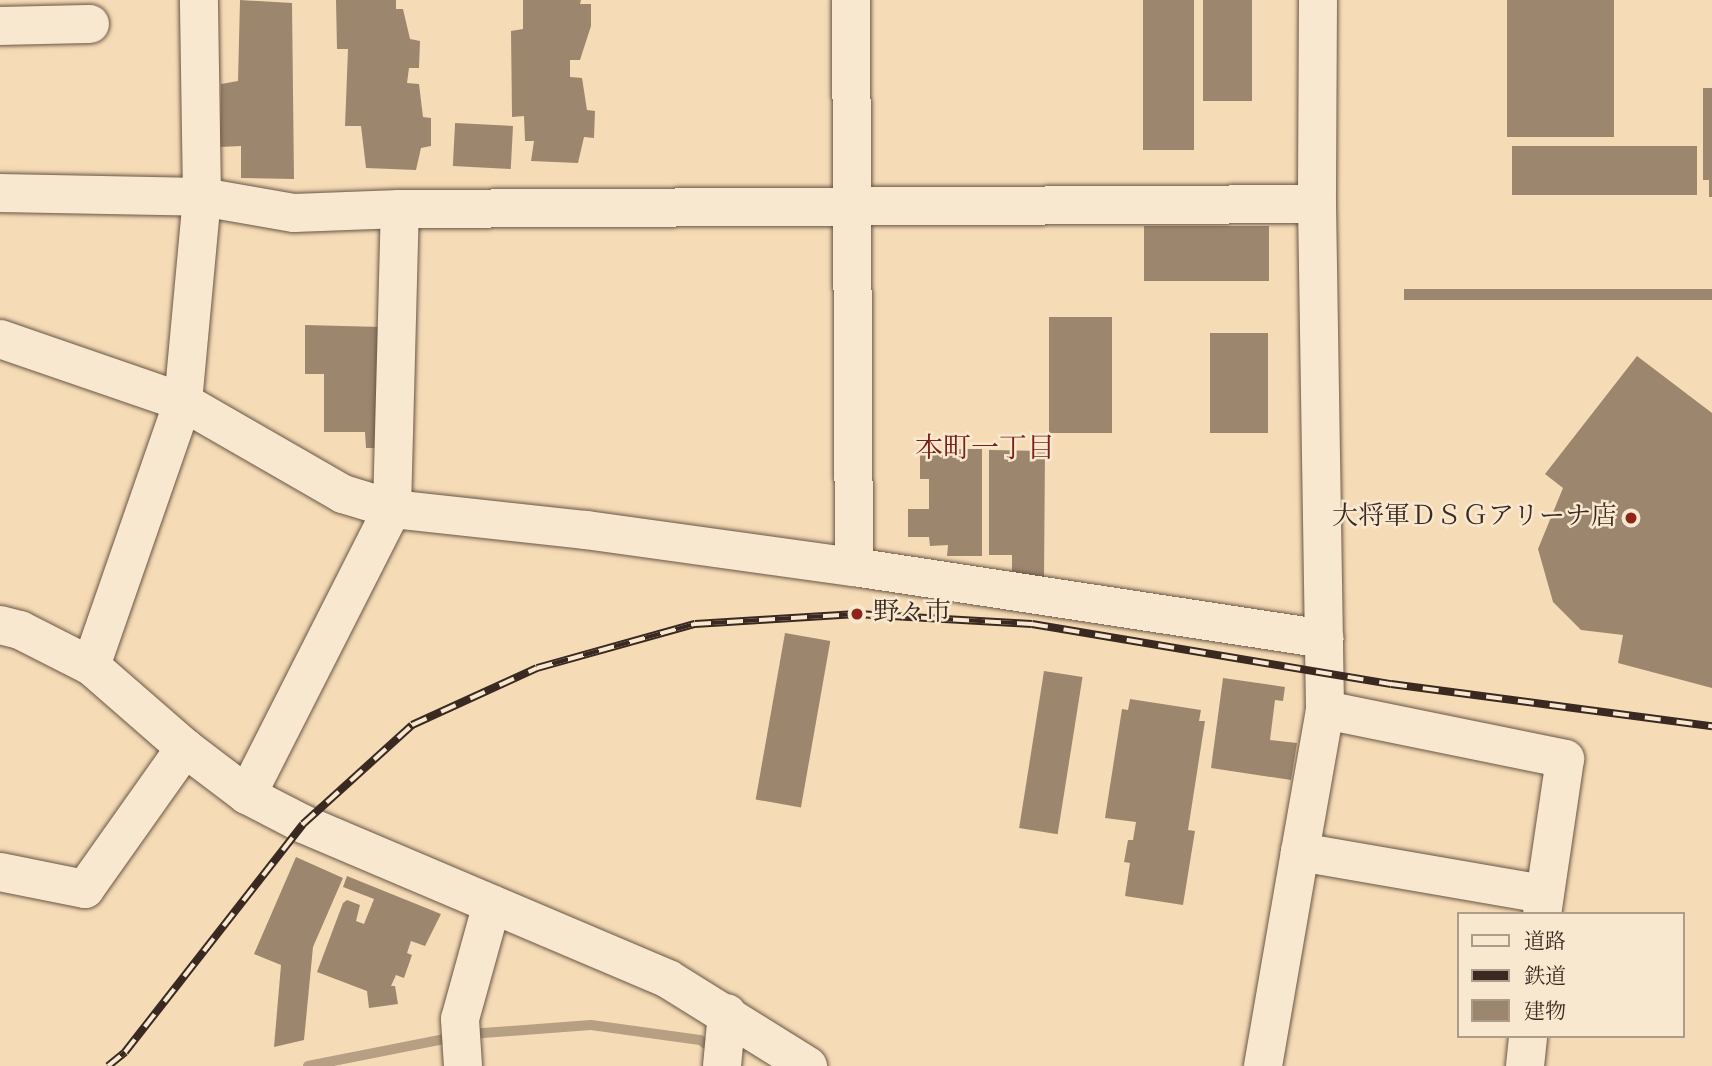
<!DOCTYPE html>
<html>
<head>
<meta charset="utf-8">
<style>
  body { margin:0 }
  #map { position:relative; width:1712px; height:1066px; overflow:hidden; background:#f6dcb6; font-family:Vollkorn,"Noto Serif JP",serif }
  div>[style] { position:absolute }
  .stream>* { height:10px; margin:-5px; padding:0 5px; transform-origin:5px; border-radius:5px; background:#b69f83 }
  .building>* { inset:0; background:#9c866e; transform-origin:0 0 }
  .roads { filter:drop-shadow(0 0 2px #695646) drop-shadow(0 0 2px #695646) }
  .minor>* { height:38px; margin:-19px; padding:0 19px; transform-origin:19px; border-radius:19px; background:#f9e8d0 }
  .rail>* { height:8px; margin-top:-4px; transform-origin:0; background:repeating-linear-gradient(90deg,#f9e8d0 0 16px,#3a2921 0 32px); box-sizing:border-box; border-block:2px solid #3a2921 }
  .dots>* { width:19px; height:19px; translate:-50% -50%; box-sizing:border-box; border:4px solid #f9e8d0; border-radius:50% }
  span { translate:-50% -50%; white-space:nowrap; text-align:center; line-height:1.15; -webkit-text-stroke:5px #f9e8d0; paint-order:stroke }
  .poi-label { font-size:26px; color:#3a2921 }
  .right { translate:-100% -50%; text-align:right }
  .left { translate:0 -50%; text-align:left }
  .neighbourhood-label { font-size:28px; color:#7a1f14 }
  .legend { position:absolute; left:1457px; top:912px; width:228px; height:126px; box-sizing:border-box; background:#f9e8d0; border:2px solid #ad9c8a; margin:0; padding:9px 12px; list-style:none; font-size:21px; color:#3a2921 }
  .legend li { display:flex; align-items:center; gap:14px; height:35px }
  .legend b { width:35px; border:2px solid #ad9c8a }
</style>
</head>
<body>
<div id="map">
  <div class="stream">
    <i style="left:470px;top:1034px;width:121px;rotate:-4.3deg"></i>
    <i style="left:591px;top:1025px;width:110px;rotate:7.8deg"></i>
    <i style="left:700px;top:1040px;width:19px;rotate:35deg"></i>
    <i style="left:308px;top:1066px;width:150px;rotate:-11.2deg"></i>
  </div>
  <div class="building">
    <i style="clip-path:polygon(240px 0,292px 3px,294px 179px,241px 178px,241px 146px,220px 147px,221px 84px,238px 81px)"></i>
    <i style="clip-path:polygon(336px 0,396px 0,396px 9px,403px 9px,410px 39px,420px 41px,419px 68px,409px 68px,407px 83px,419px 84px,423px 117px,431px 118px,431px 146px,421px 148px,416px 170px,366px 168px,361px 126px,345px 126px,348px 49px,337px 49px)"></i>
    <i style="clip-path:polygon(523px 0,581px 0,580px 4px,591px 4px,591px 26px,580px 60px,570px 60px,570px 77px,582px 78px,587px 110px,595px 111px,594px 138px,584px 137px,578px 163px,531px 161px,534px 141px,525px 141px,524px 116px,512px 117px,511px 31px,523px 29px)"></i>
    <i style="left:1143px;top:0;width:51px;height:150px"></i>
    <i style="left:1203px;top:0;width:49px;height:101px"></i>
    <i style="left:1507px;top:0;width:107px;height:137px"></i>
    <i style="clip-path:polygon(1703px 88px,1712px 88px,1712px 197px,1709px 197px,1709px 180px,1703px 180px)"></i>
    <i style="left:513px;top:126px;width:43px;height:58px;rotate:93deg"></i>
    <i style="left:1512px;top:146px;width:185px;height:49px"></i>
    <i style="left:1144px;top:226px;width:125px;height:55px"></i>
    <i style="left:1404px;top:289px;width:308px;height:11px"></i>
    <i style="left:1049px;top:317px;width:63px;height:116px"></i>
    <i style="clip-path:polygon(305px 325px,382px 327px,381px 448px,366px 448px,365px 432px,324px 432px,324px 374px,305px 374px)"></i>
    <i style="left:1210px;top:333px;width:58px;height:100px"></i>
    <i style="clip-path:polygon(1637px 356px,1712px 413px,1712px 688px,1618px 663px,1623px 635px,1581px 630px,1553px 602px,1538px 549px,1563px 488px,1545px 474px)"></i>
    <i style="clip-path:polygon(920px 449px,982px 449px,982px 556px,947px 556px,948px 545px,930px 546px,929px 537px,908px 537px,908px 509px,929px 509px,929px 479px,920px 479px)"></i>
    <i style="clip-path:polygon(989px 450px,1045px 451px,1044px 577px,1012px 577px,1012px 555px,989px 555px)"></i>
    <i style="left:785px;top:633px;width:46px;height:169px;rotate:10deg"></i>
    <i style="left:1044px;top:671px;width:39px;height:159px;rotate:9deg"></i>
    <i style="clip-path:polygon(1223px 678px,1285px 687px,1283px 701px,1275px 700px,1270px 740px,1297px 743px,1291px 780px,1211px 768px)"></i>
    <i style="clip-path:polygon(1130px 699px,1201px 710px,1199px 721px,1205px 721px,1188px 830px,1195px 831px,1183px 905px,1125px 896px,1130px 863px,1124px 862px,1128px 840px,1133px 840px,1136px 822px,1105px 818px,1122px 709px,1128px 710px)"></i>
    <i style="clip-path:polygon(296px 857px,343px 878px,313px 947px,304px 1040px,274px 1047px,281px 965px,254px 954px)"></i>
    <i style="clip-path:polygon(347px 876px,441px 914px,425px 946px,411px 941px,407px 953px,412px 955px,404px 978px,396px 975px,391px 986px,395px 986px,398px 1004px,369px 1008px,367px 991px,317px 972px,343px 903px,347px 900px,360px 905px,356px 921px,364px 924px,374px 899px,343px 887px)"></i>
  </div>
  <div class="roads">
    <div class="minor">
      <i style="left:851px;top:0;width:567px;rotate:89.7deg"></i>
      <i style="left:1318px;top:0;width:204px;rotate:90.3deg"></i>
      <i style="left:1317px;top:204px;width:506px;rotate:89.09deg"></i>
      <i style="left:1325px;top:710px;width:245px;rotate:11.5deg"></i>
      <i style="left:1565px;top:759px;width:157px;rotate:98.4deg"></i>
      <i style="left:0;top:26px;width:90px;rotate:-1.3deg"></i>
      <i style="left:0;top:193px;width:202px;rotate:1.1deg"></i>
      <i style="left:202px;top:197px;width:93px;rotate:9.9deg"></i>
      <i style="left:294px;top:213px;width:106px;rotate:-2.2deg"></i>
      <i style="left:0;top:339px;width:194px;rotate:19deg"></i>
      <i style="left:183px;top:402px;width:185px;rotate:29.9deg"></i>
      <i style="left:343px;top:494px;width:51px;rotate:17deg"></i>
      <i style="left:392px;top:509px;width:195px;rotate:6.2deg"></i>
      <i style="left:586px;top:530px;width:271px;rotate:7.9deg"></i>
      <i style="left:854px;top:567px;width:476px;rotate:8.7deg"></i>
      <i style="left:0;top:625px;width:21px;rotate:14deg"></i>
      <i style="left:20px;top:630px;width:80px;rotate:26.9deg"></i>
      <i style="left:91px;top:666px;width:125px;rotate:41.1deg"></i>
      <i style="left:185px;top:748px;width:78px;rotate:37.2deg"></i>
      <i style="left:247px;top:795px;width:63px;rotate:27.4deg"></i>
      <i style="left:303px;top:824px;width:397px;rotate:23deg"></i>
      <i style="left:668px;top:979px;width:165px;rotate:31.9deg"></i>
      <i style="left:91px;top:666px;width:280px;rotate:-70.8deg"></i>
      <i style="left:183px;top:402px;width:206px;rotate:-84.7deg"></i>
      <i style="left:202px;top:197px;width:197px;rotate:-90.9deg"></i>
      <i style="left:1325px;top:710px;width:144px;rotate:100deg"></i>
      <i style="left:1300px;top:852px;width:248px;rotate:9.8deg"></i>
      <i style="left:247px;top:795px;width:321px;rotate:-63.1deg"></i>
      <i style="left:392px;top:509px;width:300px;rotate:-88.5deg"></i>
      <i style="left:400px;top:209px;width:917px;rotate:-0.31deg"></i>
      <i style="left:0;top:872px;width:87px;rotate:11.3deg"></i>
      <i style="left:85px;top:889px;width:173px;rotate:-54.7deg"></i>
      <i style="left:463px;top:1066px;width:47px;rotate:-93.7deg"></i>
      <i style="left:460px;top:1019px;width:119px;rotate:-74.5deg"></i>
      <i style="left:722px;top:1066px;width:53px;rotate:-84.6deg"></i>
      <i style="left:1263px;top:1066px;width:217px;rotate:-80.2deg"></i>
      <i style="left:1525px;top:1066px;width:30px;rotate:-84deg"></i>
    </div>
  </div>
  <div class="rail">
    <i style="left:108px;top:1066px;width:22px;rotate:-39deg"></i>
    <i style="left:125px;top:1052px;width:289px;rotate:-52deg"></i>
    <i style="left:303px;top:824px;width:147px;rotate:-42.2deg"></i>
    <i style="left:412px;top:725px;width:137px;rotate:-24.5deg"></i>
    <i style="left:537px;top:668px;width:164px;rotate:-15.6deg"></i>
    <i style="left:695px;top:624px;width:162px;rotate:-3.5deg"></i>
    <i style="left:857px;top:614px;width:175px;rotate:3.3deg"></i>
    <i style="left:1032px;top:624px;width:364px;rotate:9.5deg"></i>
    <i style="left:1391px;top:684px;width:324px;rotate:7.5deg"></i>
  </div>
  <div class="dots">
    <i style="left:1631px;top:518px;background:#8f2418"></i>
    <i style="left:857px;top:614px;background:#8f2418"></i>
  </div>
  <div class="poi-label">
    <span class="right" style="left:1617px;top:518px">大将軍ＤＳＧアリーナ店</span>
    <span class="left" style="left:873px;top:614px">野々市</span>
  </div>
  <div class="neighbourhood-label">
    <span style="left:985px;top:450px">本町一丁目</span>
  </div>
  <ul class="legend">
  <li><b style="height:9px;background:#f9e8d0"></b>道路</li>
  <li><b style="height:9px;background:#3a2921"></b>鉄道</li>
  <li><b style="height:19px;background:#9c866e"></b>建物</li>
  </ul>
</div>
</body>
</html>
